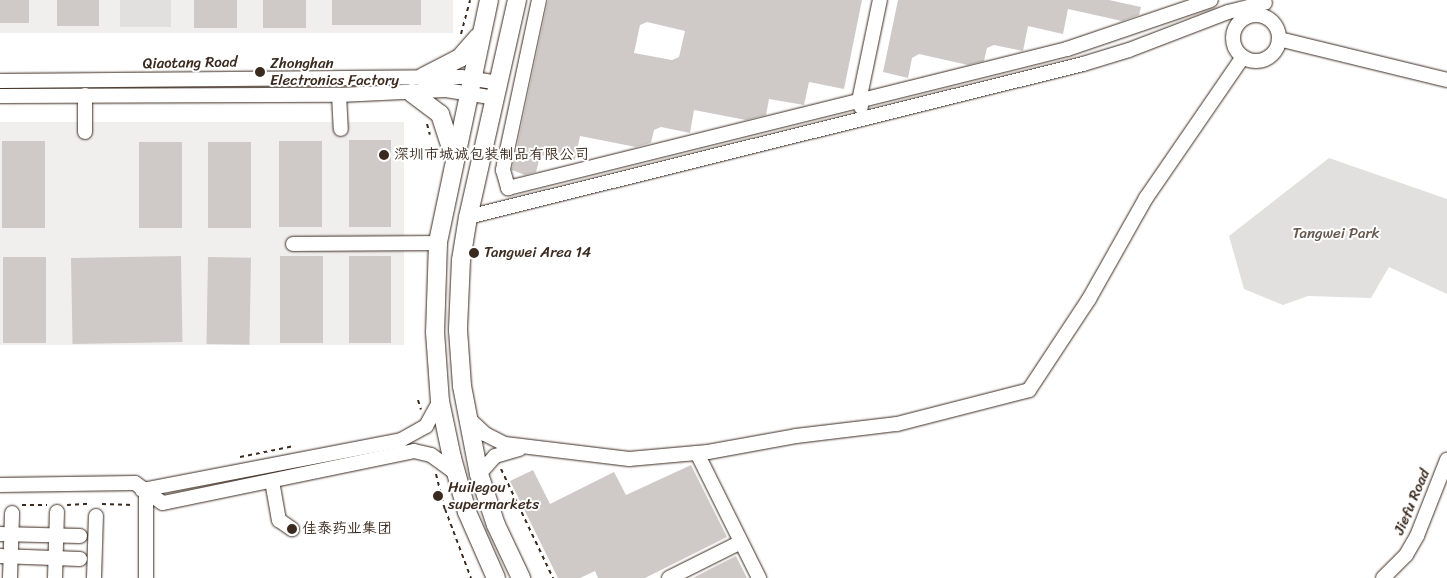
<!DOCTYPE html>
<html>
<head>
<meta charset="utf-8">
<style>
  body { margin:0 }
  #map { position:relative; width:1447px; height:578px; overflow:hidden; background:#fff; font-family:Sriracha,"LXGW WenKai TC",sans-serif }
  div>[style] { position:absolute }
  .built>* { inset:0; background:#f1efee; transform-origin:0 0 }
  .green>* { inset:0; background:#e2e0de; transform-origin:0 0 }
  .building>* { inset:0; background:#cfcac7; transform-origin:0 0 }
  .path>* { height:2px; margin-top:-1px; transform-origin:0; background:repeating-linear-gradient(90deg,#3b2a1e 0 4px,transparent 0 8px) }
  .roads { filter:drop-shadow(0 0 1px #3b2a1e) drop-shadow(0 0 1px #3b2a1e) }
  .minor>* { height:14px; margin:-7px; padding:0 7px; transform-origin:7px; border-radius:7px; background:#fff }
  .minor>.ring { margin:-7px; padding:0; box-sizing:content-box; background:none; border:14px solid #fff; border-radius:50% }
  .major>* { height:18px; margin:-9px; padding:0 9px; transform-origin:9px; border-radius:9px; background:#fff }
  .dots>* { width:14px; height:14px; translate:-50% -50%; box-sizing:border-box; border:2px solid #fff; border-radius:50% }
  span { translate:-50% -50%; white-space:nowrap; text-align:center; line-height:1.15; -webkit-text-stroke:4px #fff; paint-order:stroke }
  .street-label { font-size:15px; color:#3b2a1e }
  .poi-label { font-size:15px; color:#3b2a1e }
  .left { translate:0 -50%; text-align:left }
  .park-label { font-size:15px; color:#65584e }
</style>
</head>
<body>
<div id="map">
  <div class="built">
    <i style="left:0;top:0;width:453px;height:33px"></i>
    <i style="left:0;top:122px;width:404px;height:223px"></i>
  </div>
  <div class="green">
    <i style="left:120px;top:0;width:51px;height:27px"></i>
    <i style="clip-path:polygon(1329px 158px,1447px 199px,1447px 294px,1389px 267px,1371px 298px,1308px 296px,1283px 305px,1244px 289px,1229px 236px)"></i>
  </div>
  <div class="building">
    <i style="left:0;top:0;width:29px;height:23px"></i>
    <i style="left:57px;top:0;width:42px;height:26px"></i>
    <i style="left:194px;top:0;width:43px;height:28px"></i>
    <i style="left:263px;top:0;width:43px;height:28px"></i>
    <i style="left:332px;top:0;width:89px;height:25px"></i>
    <i style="clip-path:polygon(evenodd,548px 0,862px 0,844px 89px,809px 82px,804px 105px,769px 99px,766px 115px,746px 120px,694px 110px,690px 133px,661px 127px,654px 130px,651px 143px,636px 147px,580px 136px,575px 160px,547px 154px,540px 157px,536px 172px,525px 175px,512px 170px,548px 0,647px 22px,685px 31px,679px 57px,672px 60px,634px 53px,640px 25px,647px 22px)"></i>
    <i style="clip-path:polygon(898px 0,1109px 0,1141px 7px,1139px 15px,1122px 21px,1068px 9px,1063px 34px,1028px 26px,1023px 51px,994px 45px,987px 48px,984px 61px,968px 65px,919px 54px,912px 58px,908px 78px,883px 72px)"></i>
    <i style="left:349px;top:140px;width:42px;height:87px"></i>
    <i style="left:2px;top:141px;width:43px;height:87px"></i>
    <i style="left:279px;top:141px;width:43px;height:86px"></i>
    <i style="left:139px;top:142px;width:43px;height:86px"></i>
    <i style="left:208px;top:142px;width:43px;height:86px"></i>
    <i style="left:181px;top:256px;width:86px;height:110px;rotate:89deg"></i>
    <i style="left:280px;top:256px;width:43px;height:87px"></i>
    <i style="left:349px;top:256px;width:42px;height:87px"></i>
    <i style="left:3px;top:257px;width:43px;height:86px"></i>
    <i style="left:208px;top:257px;width:43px;height:87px;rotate:1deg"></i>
    <i style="clip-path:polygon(691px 465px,727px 537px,645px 578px,598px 578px,595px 571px,580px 578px,558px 578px,510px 481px,533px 470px,550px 504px,614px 472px,626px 495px)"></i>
    <i style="clip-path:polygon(736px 556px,747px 578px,693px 578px,712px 568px)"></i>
  </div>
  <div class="path">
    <i style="left:461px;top:34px;width:35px;rotate:-75deg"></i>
    <i style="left:427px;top:124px;width:11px;rotate:75deg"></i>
    <i style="left:418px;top:400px;width:10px;rotate:73deg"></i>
    <i style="left:240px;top:457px;width:55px;rotate:-11.5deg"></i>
    <i style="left:501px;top:469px;width:121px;rotate:64.5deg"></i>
    <i style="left:436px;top:474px;width:36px;rotate:76deg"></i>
    <i style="left:445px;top:509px;width:74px;rotate:69.4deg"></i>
    <i style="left:102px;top:504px;width:32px;rotate:2deg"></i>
    <i style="left:22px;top:505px;width:25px"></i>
    <i style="left:67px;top:505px;width:22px;rotate:-3deg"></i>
  </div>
  <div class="roads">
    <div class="minor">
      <i style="left:539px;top:0;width:174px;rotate:102deg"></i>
      <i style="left:503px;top:170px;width:19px;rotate:74deg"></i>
      <i style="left:508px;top:188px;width:576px;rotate:-13.96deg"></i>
      <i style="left:1067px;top:49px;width:152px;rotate:-18.8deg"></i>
      <i class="ring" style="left:1233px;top:15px;width:32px;height:32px"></i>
      <i style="left:1279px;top:39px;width:173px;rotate:13.7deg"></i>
      <i style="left:0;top:81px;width:461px;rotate:-0.5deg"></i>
      <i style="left:461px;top:77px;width:38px;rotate:9deg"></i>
      <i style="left:339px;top:95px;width:34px;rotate:87deg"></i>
      <i style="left:0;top:96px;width:339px;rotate:-0.2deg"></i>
      <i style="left:339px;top:95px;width:107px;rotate:-2.7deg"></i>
      <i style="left:446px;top:90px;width:51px;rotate:9.1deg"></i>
      <i style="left:861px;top:107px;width:6px;rotate:-108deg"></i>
      <i style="left:859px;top:101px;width:103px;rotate:-78.3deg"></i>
      <i style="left:85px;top:132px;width:37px;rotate:-90deg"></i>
      <i style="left:468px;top:217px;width:634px;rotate:-13.97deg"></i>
      <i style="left:1083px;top:64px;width:48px;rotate:-16.9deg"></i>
      <i style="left:1129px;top:50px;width:106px;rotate:-21deg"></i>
      <i style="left:1228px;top:12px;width:38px;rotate:-14deg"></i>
      <i style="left:293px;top:244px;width:145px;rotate:-0.4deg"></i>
      <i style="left:467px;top:417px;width:25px;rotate:43deg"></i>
      <i style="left:485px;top:434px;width:22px;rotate:27deg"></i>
      <i style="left:505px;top:444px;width:125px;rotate:6.9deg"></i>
      <i style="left:629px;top:459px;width:79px;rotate:-5.1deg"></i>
      <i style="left:708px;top:452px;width:89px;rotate:-10.3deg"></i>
      <i style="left:796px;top:436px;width:102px;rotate:-6.8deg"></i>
      <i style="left:897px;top:424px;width:136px;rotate:-14.4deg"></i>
      <i style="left:1029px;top:390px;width:109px;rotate:-56.6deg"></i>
      <i style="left:1089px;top:299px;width:116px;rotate:-60.6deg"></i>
      <i style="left:1146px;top:198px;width:171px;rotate:-55.5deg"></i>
      <i style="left:697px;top:453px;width:140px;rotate:63.6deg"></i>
      <i style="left:479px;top:474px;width:24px;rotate:-48deg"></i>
      <i style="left:495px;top:456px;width:25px;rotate:-16deg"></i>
      <i style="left:272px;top:481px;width:40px;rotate:80deg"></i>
      <i style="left:279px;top:520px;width:16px;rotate:35deg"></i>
      <i style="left:0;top:485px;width:135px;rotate:-0.8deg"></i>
      <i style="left:135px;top:483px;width:34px;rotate:36deg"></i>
      <i style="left:163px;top:503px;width:256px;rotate:-11.7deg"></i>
      <i style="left:414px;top:451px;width:17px;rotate:13deg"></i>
      <i style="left:431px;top:455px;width:31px;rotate:36deg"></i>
      <i style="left:142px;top:490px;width:264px;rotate:-10.9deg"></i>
      <i style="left:401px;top:440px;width:29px;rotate:-29deg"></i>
      <i style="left:426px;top:426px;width:29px;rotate:-61deg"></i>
      <i style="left:0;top:534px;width:80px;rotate:1.4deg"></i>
      <i style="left:0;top:556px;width:80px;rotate:2.1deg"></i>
      <i style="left:10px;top:578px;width:65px;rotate:-88.2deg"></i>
      <i style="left:55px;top:578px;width:66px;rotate:-88.3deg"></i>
      <i style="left:94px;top:578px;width:62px;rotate:-88.2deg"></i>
      <i style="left:146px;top:578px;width:88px;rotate:-90deg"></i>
      <i style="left:669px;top:578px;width:80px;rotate:-26.6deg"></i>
      <i style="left:1383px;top:578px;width:33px;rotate:-45deg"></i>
      <i style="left:1406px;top:555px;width:22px;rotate:-60deg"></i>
      <i style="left:1417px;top:536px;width:82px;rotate:-68.5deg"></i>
    </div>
    <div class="major">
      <i style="left:489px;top:0;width:248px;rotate:101.9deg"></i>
      <i style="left:438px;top:243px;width:89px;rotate:91.9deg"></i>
      <i style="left:435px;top:332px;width:69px;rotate:85.9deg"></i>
      <i style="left:440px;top:401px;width:58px;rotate:78.1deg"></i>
      <i style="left:452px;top:458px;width:56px;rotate:74.5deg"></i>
      <i style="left:467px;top:512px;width:72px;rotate:66.3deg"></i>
      <i style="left:517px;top:0;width:222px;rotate:102.7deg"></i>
      <i style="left:468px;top:217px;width:44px;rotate:99.2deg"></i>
      <i style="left:461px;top:260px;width:70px;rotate:92.5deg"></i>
      <i style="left:458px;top:330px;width:56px;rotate:85.9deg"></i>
      <i style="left:462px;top:386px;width:90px;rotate:79.1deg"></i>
      <i style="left:479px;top:474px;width:54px;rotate:71.6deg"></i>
      <i style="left:496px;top:525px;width:59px;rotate:64.7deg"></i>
      <i style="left:423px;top:77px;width:42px;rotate:-27.2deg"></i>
      <i style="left:460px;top:58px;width:28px;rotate:-49deg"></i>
      <i style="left:412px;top:93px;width:35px;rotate:37deg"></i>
      <i style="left:440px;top:114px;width:42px;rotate:72deg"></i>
    </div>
  </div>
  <div class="dots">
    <i style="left:260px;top:72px;background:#3b2a1e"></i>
    <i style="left:384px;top:155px;background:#3b2a1e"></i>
    <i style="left:474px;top:253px;background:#3b2a1e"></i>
    <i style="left:438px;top:496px;background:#3b2a1e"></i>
    <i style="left:292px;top:529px;background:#3b2a1e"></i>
  </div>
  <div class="street-label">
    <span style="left:190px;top:63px;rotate:-1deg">Qiaotang Road</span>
    <span style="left:1412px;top:502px;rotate:-67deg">Jiefu Road</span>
  </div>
  <div class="poi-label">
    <span class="left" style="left:270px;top:72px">Zhonghan<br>Electronics Factory</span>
    <span class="left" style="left:394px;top:155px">深圳市城诚包装制品有限公司</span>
    <span class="left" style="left:484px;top:253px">Tangwei Area 14</span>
    <span class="left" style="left:448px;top:496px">Huilegou<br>supermarkets</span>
    <span class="left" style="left:302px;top:529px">佳泰药业集团</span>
  </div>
  <div class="park-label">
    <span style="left:1336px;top:234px">Tangwei Park</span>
  </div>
</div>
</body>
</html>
